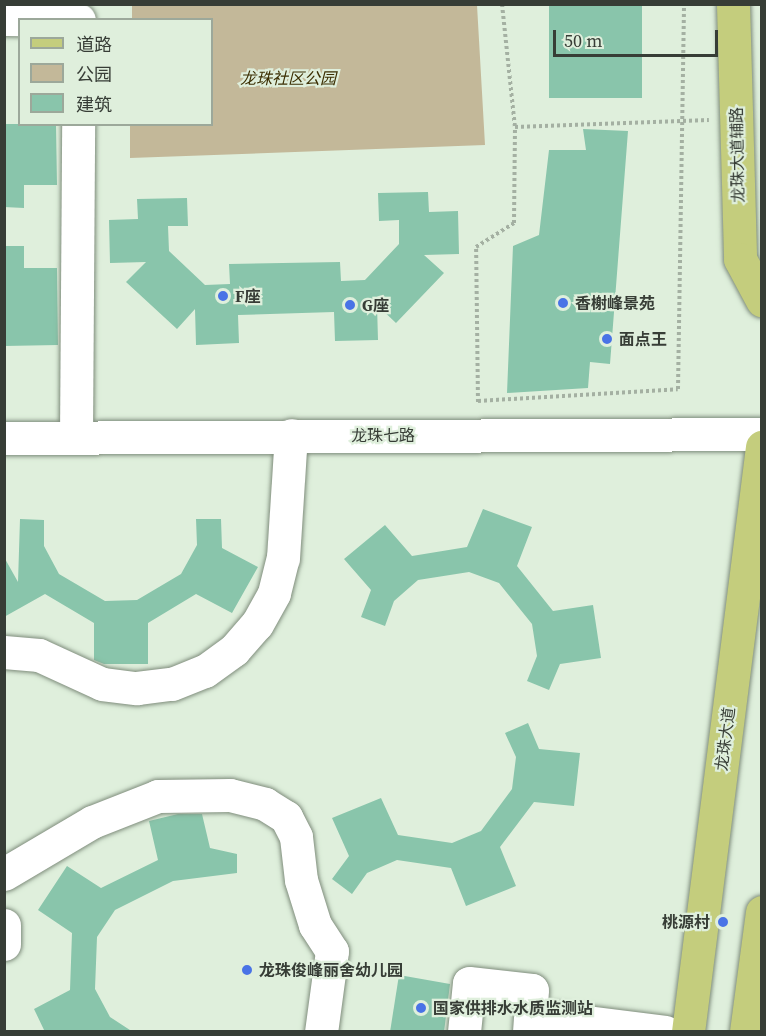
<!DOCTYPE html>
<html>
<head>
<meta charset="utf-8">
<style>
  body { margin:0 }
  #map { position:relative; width:766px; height:1036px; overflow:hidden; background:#dfefdc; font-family:"Source Serif 4","Noto Sans SC",serif }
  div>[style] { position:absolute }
  .green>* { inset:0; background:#c3b899 }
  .building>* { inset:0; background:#89c5ab; transform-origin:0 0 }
  .path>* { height:4px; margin-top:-2px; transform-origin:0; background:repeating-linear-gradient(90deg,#a4b0a2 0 3px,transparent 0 6px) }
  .roads { filter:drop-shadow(0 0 2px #7f8d7c) drop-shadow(0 0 2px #7f8d7c) }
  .minor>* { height:33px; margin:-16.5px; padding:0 16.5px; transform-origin:16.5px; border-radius:16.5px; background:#fff }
  .major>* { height:33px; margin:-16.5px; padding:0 16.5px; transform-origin:16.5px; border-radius:16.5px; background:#c4cd7d }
  .dots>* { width:16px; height:16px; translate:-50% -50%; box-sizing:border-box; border:3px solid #dfefdc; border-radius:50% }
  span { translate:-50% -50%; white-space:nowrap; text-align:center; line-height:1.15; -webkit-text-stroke:4.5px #dfefdc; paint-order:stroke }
  .park-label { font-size:16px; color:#3c2f03; font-style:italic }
  .street-label { font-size:16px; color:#373d36 }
  .poi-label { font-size:16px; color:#373d36; font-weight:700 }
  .left { translate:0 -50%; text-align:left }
  .right { translate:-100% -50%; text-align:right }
  .frame { position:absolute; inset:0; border:6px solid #373d36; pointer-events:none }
  .legend { position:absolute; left:18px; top:18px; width:195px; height:108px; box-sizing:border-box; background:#dfefdc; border:2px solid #9ca89a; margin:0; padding:8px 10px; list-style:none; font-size:18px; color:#373d36 }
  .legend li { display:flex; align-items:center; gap:12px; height:30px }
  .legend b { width:30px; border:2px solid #9ca89a }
  .scale { position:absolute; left:553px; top:30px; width:165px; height:27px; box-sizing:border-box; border:3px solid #373d36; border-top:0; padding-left:8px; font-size:18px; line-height:21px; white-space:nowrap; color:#373d36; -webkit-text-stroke:4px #dfefdc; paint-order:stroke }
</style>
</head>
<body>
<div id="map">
  <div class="green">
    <i style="clip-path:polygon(132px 5px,477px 5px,485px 145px,130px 158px,130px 125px,212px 124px,212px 20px,132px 19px)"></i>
  </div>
  <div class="building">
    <i style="left:549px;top:4px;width:93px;height:94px"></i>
    <i style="clip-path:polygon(4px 124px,56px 124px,57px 185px,24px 185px,24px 208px,4px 207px)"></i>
    <i style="clip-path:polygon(583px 129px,628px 131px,610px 364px,590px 362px,588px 388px,507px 393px,513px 246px,539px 235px,549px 150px,586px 150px)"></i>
    <i style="clip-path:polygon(428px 192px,429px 212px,458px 211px,459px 254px,424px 255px,444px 273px,396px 323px,377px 305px,378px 340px,335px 341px,334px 312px,238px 315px,239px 343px,196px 345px,195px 309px,177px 329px,126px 282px,146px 262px,110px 263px,109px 220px,138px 219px,137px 199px,187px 198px,188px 226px,168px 226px,169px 251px,205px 285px,230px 284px,229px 264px,340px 262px,341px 281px,365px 280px,399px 244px,399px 220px,379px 221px,378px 193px)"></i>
    <i style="clip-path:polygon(4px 246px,24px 246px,24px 268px,57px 268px,58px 345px,4px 346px)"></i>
    <i style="clip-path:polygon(483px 509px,532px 527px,517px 566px,553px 611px,593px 605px,601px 658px,560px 664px,549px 690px,527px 681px,537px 656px,532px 624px,499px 583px,469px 572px,418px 580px,394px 601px,385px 626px,361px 617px,371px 590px,344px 559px,385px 525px,412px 556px,467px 547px)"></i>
    <i style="clip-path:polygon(20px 519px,44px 520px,44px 546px,59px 574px,105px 601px,137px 600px,181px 574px,197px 545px,196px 519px,221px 519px,222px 548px,258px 567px,232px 613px,196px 594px,148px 623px,148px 664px,104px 664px,94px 660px,94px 623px,45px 594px,4px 617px,4px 557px,18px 582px)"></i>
    <i style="clip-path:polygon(528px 723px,539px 749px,580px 753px,574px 806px,534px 802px,500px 847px,516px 886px,466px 906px,451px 868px,397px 860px,367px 873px,352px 894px,332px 879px,349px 856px,332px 818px,381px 798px,398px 835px,452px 843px,481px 831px,512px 789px,516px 757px,505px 733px)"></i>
    <i style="clip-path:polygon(178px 814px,202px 814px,210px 848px,237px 854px,237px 873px,173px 881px,115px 910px,97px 937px,95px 989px,110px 1017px,133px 1032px,45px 1032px,34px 1009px,70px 990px,72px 933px,38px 910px,67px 866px,101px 888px,158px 860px,149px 821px)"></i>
    <i style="clip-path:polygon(399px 975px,450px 984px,444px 1032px,390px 1032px)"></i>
  </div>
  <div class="path">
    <i style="left:502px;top:4px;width:124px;rotate:84deg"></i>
    <i style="left:515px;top:127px;width:194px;rotate:-2.1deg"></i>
    <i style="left:478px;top:401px;width:200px;rotate:-3.4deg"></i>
    <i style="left:678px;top:389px;width:385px;rotate:-89.1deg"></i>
    <i style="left:478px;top:402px;width:155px;rotate:-90.7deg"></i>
    <i style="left:476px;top:247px;width:45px;rotate:-32.3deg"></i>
    <i style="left:514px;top:223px;width:96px;rotate:-89.4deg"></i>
  </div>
  <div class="roads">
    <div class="minor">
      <i style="left:4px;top:19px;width:75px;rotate:0.8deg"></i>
      <i style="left:76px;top:437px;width:313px;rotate:-89.6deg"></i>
      <i style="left:4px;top:438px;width:758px;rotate:-0.3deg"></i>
      <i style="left:4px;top:652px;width:35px;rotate:5deg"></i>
      <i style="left:39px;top:655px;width:69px;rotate:24.7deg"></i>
      <i style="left:102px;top:684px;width:35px;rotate:7deg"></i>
      <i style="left:137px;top:688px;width:35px;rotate:-7deg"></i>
      <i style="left:172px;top:684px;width:35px;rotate:-22deg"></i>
      <i style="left:205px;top:671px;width:36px;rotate:-36deg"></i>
      <i style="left:234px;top:650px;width:35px;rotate:-49deg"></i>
      <i style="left:257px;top:624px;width:35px;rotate:-61deg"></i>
      <i style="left:274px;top:593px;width:36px;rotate:-76deg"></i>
      <i style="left:283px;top:558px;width:123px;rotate:-86.3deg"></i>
      <i style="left:4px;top:874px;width:102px;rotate:-30.6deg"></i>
      <i style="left:92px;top:822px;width:71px;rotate:-21.5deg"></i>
      <i style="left:158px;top:796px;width:72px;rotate:-0.8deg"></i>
      <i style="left:230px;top:795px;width:36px;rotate:14deg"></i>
      <i style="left:265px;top:804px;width:25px;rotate:32deg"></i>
      <i style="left:286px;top:817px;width:22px;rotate:63deg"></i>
      <i style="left:296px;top:837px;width:43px;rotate:83.4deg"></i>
      <i style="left:301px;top:880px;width:47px;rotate:72.7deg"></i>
      <i style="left:315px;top:925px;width:31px;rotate:57deg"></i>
      <i style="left:332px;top:951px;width:82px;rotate:97.7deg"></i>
      <i style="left:4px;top:925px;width:19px;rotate:90deg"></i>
      <i style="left:531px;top:1015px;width:135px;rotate:7.2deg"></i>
      <i style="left:464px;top:1032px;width:49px;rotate:-84.2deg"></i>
      <i style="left:469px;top:983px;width:63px;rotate:6.3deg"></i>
      <i style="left:532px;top:990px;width:42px;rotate:94.1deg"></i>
    </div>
    <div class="major">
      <i style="left:733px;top:4px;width:255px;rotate:88.4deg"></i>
      <i style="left:740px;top:259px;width:47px;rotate:61.8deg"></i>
      <i style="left:688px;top:1032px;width:590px;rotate:-82.79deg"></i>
      <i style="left:746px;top:1032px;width:121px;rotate:-82.4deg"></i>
    </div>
  </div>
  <div class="dots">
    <i style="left:223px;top:296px;background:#4973e6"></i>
    <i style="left:563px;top:303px;background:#4973e6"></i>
    <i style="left:350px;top:305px;background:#4973e6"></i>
    <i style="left:607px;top:339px;background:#4973e6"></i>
    <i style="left:723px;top:922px;background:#4973e6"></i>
    <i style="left:247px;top:970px;background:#4973e6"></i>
    <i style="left:421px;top:1008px;background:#4973e6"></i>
  </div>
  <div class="park-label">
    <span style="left:288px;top:78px">龙珠社区公园</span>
  </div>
  <div class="street-label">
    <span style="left:737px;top:155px;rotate:-91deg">龙珠大道辅路</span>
    <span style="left:383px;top:435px">龙珠七路</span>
    <span style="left:725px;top:739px;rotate:-83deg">龙珠大道</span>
  </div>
  <div class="poi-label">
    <span class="left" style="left:235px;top:296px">F座</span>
    <span class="left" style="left:575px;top:303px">香榭峰景苑</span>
    <span class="left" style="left:362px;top:305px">G座</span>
    <span class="left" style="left:619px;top:339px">面点王</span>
    <span class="right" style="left:710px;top:922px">桃源村</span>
    <span class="left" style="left:259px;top:970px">龙珠俊峰丽舍幼儿园</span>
    <span class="left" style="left:433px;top:1008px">国家供排水水质监测站</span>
  </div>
  <div class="frame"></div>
  <ul class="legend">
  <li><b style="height:8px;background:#c4cd7d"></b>道路</li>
  <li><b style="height:16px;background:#c3b899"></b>公园</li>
  <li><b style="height:16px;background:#89c5ab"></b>建筑</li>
  </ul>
  <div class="scale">50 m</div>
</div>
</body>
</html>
